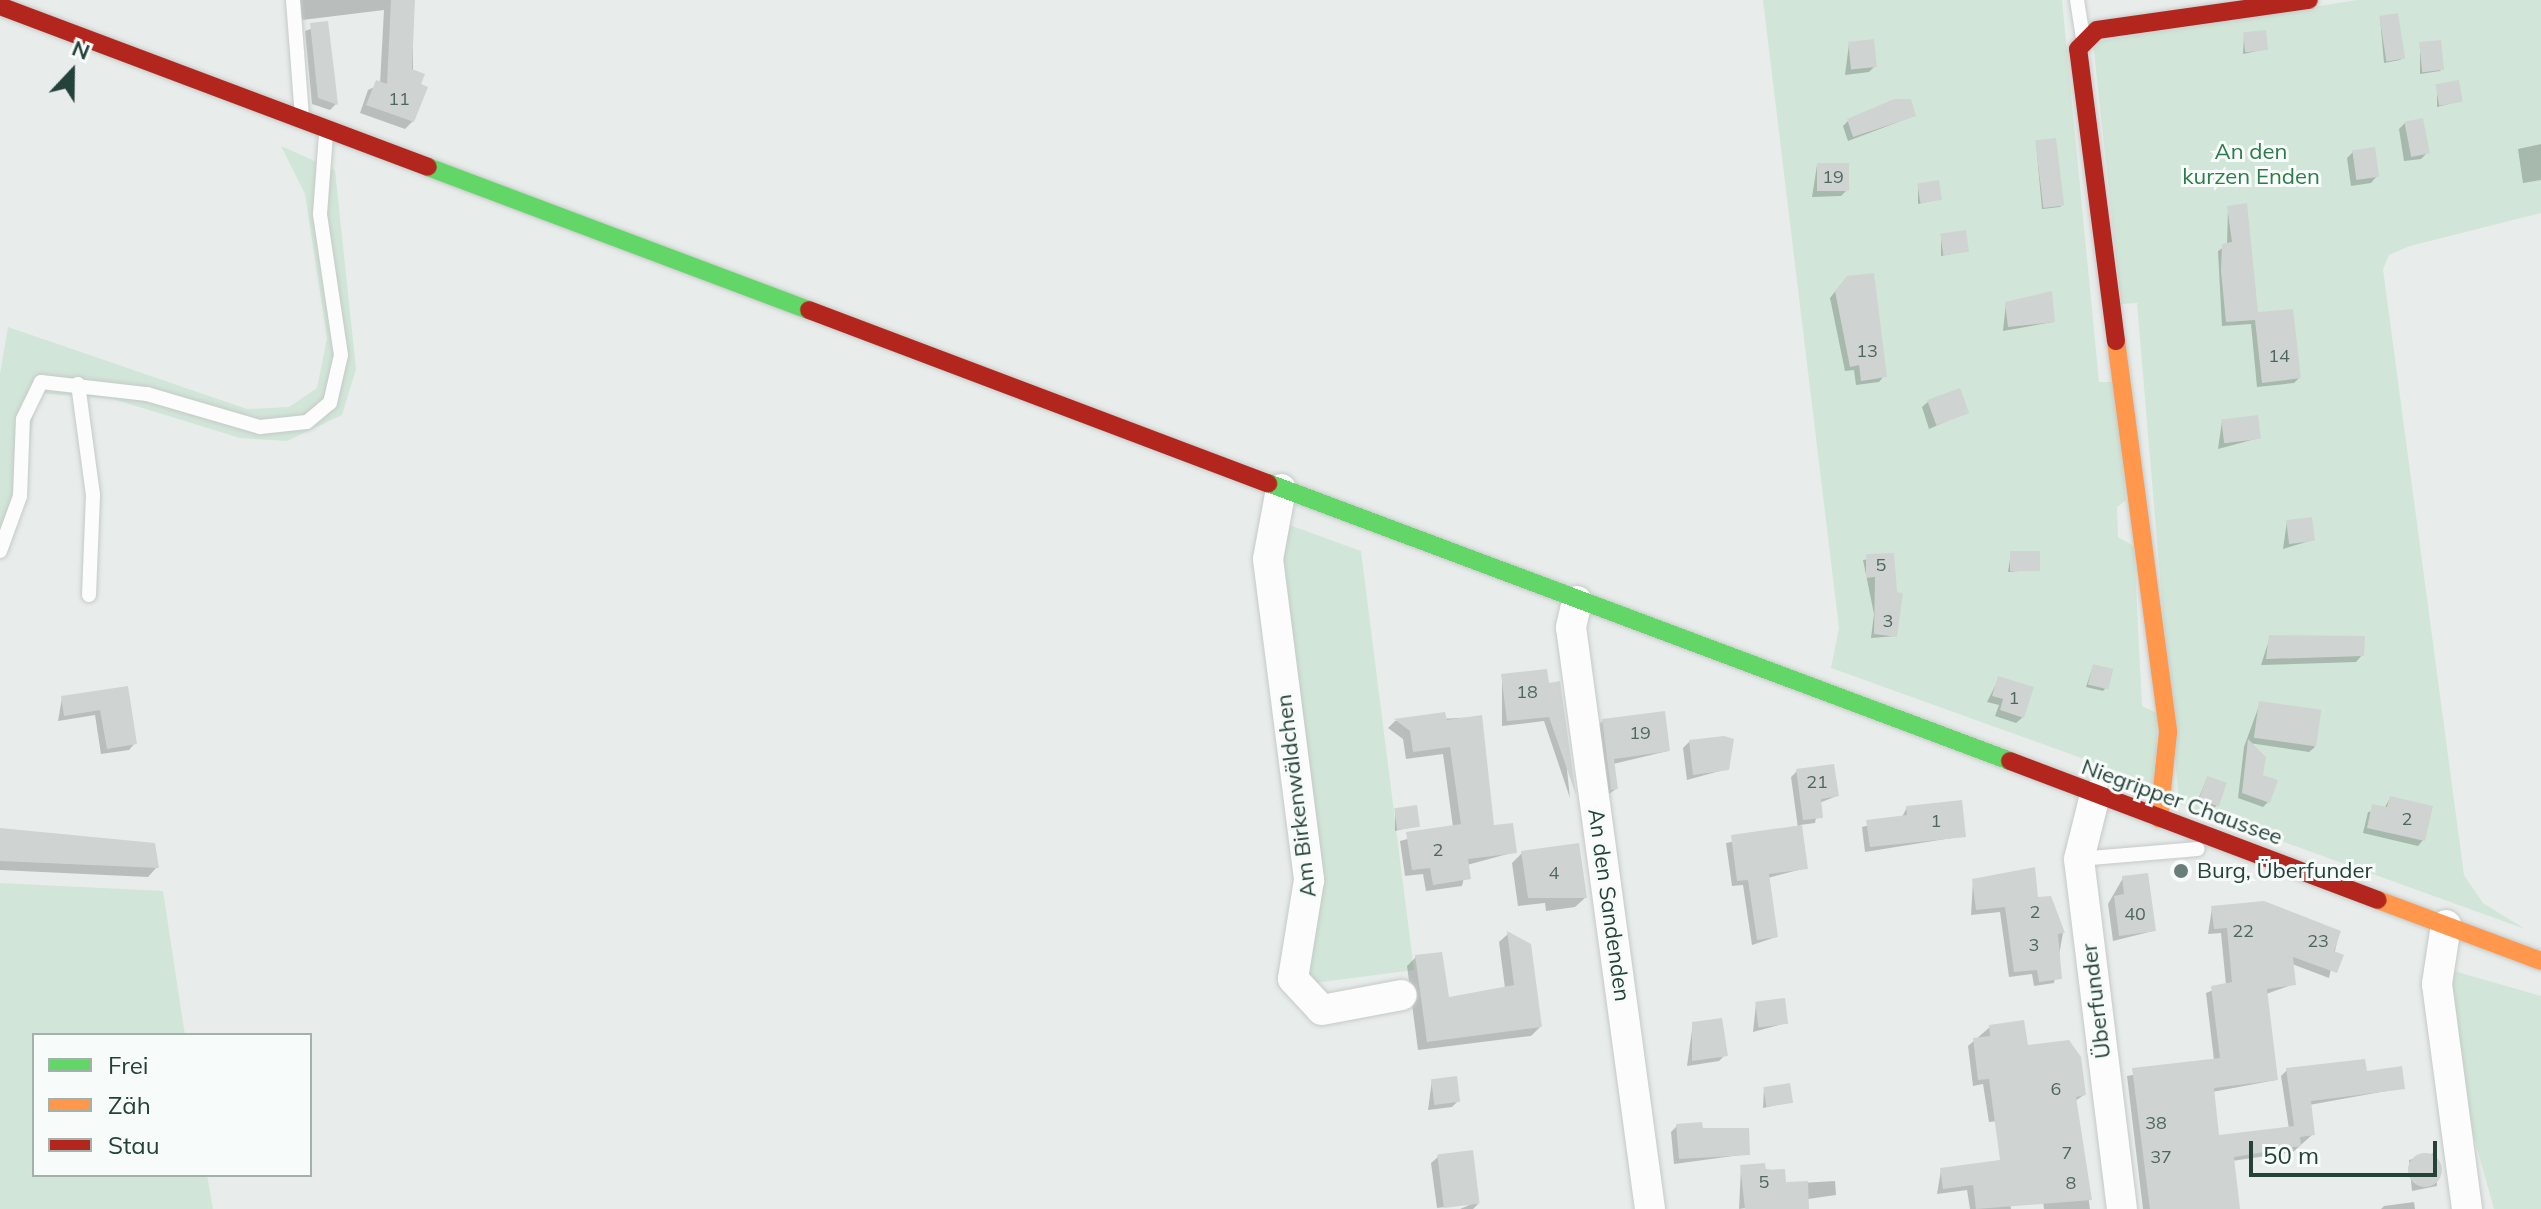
<!DOCTYPE html>
<html>
<head>
<meta charset="utf-8">
<style>
  body { margin:0 }
  #map { position:relative; width:2541px; height:1209px; overflow:hidden; background:#e8edeb; font-family:Mulish,sans-serif }
  div>[style] { position:absolute }
  .green>* { inset:0; background:#d1e6d8 }
  .shadow>* { inset:0; background:#0003 }
  .building>* { inset:0; background:#cfd4d2; transform-origin:0 0 }
  .round { border-radius:50% }
  .roads { filter:drop-shadow(0 0 2px #c5cac8) drop-shadow(0 0 2px #c5cac8) }
  .lane>* { height:14px; margin:-7px; padding:0 7px; transform-origin:7px; border-radius:7px; background:#fcfcfc }
  .street>* { height:30px; margin:-15px; padding:0 15px; transform-origin:15px; border-radius:15px; background:#fcfcfc }
  .fast>* { height:18px; margin:-9px; padding:0 9px; transform-origin:9px; border-radius:9px; background:#63d668 }
  .slow>* { height:18px; margin:-9px; padding:0 9px; transform-origin:9px; border-radius:9px; background:#ff974d }
  .jam>* { height:18px; margin:-9px; padding:0 9px; transform-origin:9px; border-radius:9px; background:#b3261e }
  .dots>* { width:22px; height:22px; translate:-50% -50%; box-sizing:border-box; border:4px solid #f7fbf9; border-radius:50% }
  span { translate:-50% -50%; white-space:nowrap; text-align:center; line-height:1.15; -webkit-text-stroke:6px #f7fbf9; paint-order:stroke }
  .number-label { font-size:18px; color:#506761 }
  .number-label span { -webkit-text-stroke-width:0 }
  .park-label { font-size:22px; color:#2d7a4b }
  .street-label { font-size:22px; color:#24423a }
  .poi-label { font-size:22px; color:#24423a }
  .left { translate:0 -50%; text-align:left }
  .legend { position:absolute; left:32px; top:1033px; width:280px; height:144px; box-sizing:border-box; background:#f7fbf9; border:2px solid #a3b1ad; margin:0; padding:10px 14px; list-style:none; font-size:24px; color:#24423a }
  .legend li { display:flex; align-items:center; gap:16px; height:40px }
  .legend b { width:40px; border:2px solid #a3b1ad }
  .north { position:absolute; left:32px; top:32px; width:80px; height:80px; -webkit-text-stroke:6px #f7fbf9; paint-order:stroke; rotate:22deg; font-size:22px; font-weight:700; line-height:32px; text-align:center; color:#24423a }
  .north::after { content:''; display:block; margin:auto; width:28px; height:36px; background:#24423a; clip-path:polygon(50% 0,100% 100%,50% 72%,0 100%) }
  .scale { position:absolute; left:2249px; top:1141px; width:188px; height:36px; box-sizing:border-box; border:4px solid #24423a; border-top:0; padding-left:10px; font-size:24px; line-height:28px; white-space:nowrap; color:#24423a; -webkit-text-stroke:6px #f7fbf9; paint-order:stroke }
</style>
</head>
<body>
<div id="map">
  <div class="green">
    <i style="clip-path:polygon(1763px 0,2062px 0,2099px 382px,2115px 382px,2126px 500px,2117px 507px,2118px 537px,2134px 546px,2142px 706px,2157px 713px,2156px 785px,1831px 668px,1839px 628px)"></i>
    <i style="clip-path:polygon(2357px 0,2541px 0,2541px 213px,2410px 246px,2389px 255px,2383px 269px,2464px 875px,2483px 903px,2525px 929px,2179px 804px,2137px 303px,2121px 304px,2093px 42px)"></i>
    <i style="clip-path:polygon(281px 146px,335px 170px,356px 369px,342px 415px,287px 441px,240px 438px,113px 399px,37px 393px,24px 481px,0 551px,0 374px,8px 327px,247px 409px,289px 407px,317px 388px,327px 338px,305px 194px)"></i>
    <i style="clip-path:polygon(1284px 523px,1361px 551px,1414px 970px,1307px 984px,1280px 611px)"></i>
    <i style="clip-path:polygon(0 883px,163px 891px,185px 1035px,34px 1035px,34px 1175px,207px 1175px,213px 1209px,0 1209px)"></i>
    <i style="clip-path:polygon(2447px 969px,2541px 996px,2541px 1209px,2494px 1209px,2464px 1101px)"></i>
  </div>
  <div class="shadow">
    <i style="clip-path:polygon(299px 0,413px 0,413px 121px,405px 129px,360px 113px,368px 90px,380px 84px,384px 10px,302px 20px)"></i>
    <i style="clip-path:polygon(2380px 17px,2403px 58px,2400px 60px,2384px 63px)"></i>
    <i style="clip-path:polygon(327px 23px,336px 104px,330px 110px,312px 104px,305px 31px)"></i>
    <i style="clip-path:polygon(2244px 36px,2266px 49px,2243px 54px)"></i>
    <i style="clip-path:polygon(1849px 44px,1875px 66px,1869px 72px,1845px 75px)"></i>
    <i style="clip-path:polygon(2420px 45px,2442px 69px,2440px 71px,2420px 74px)"></i>
    <i style="clip-path:polygon(2437px 87px,2460px 101px,2437px 107px)"></i>
    <i style="clip-path:polygon(1914px 116px,1848px 141px,1843px 126px,1848px 121px)"></i>
    <i style="clip-path:polygon(2405px 123px,2428px 152px,2421px 159px,2404px 161px,2399px 129px)"></i>
    <i style="clip-path:polygon(2036px 143px,2062px 205px,2060px 207px,2042px 209px)"></i>
    <i style="clip-path:polygon(2541px 144px,2541px 180px,2523px 183px,2518px 149px)"></i>
    <i style="clip-path:polygon(2353px 152px,2377px 176px,2371px 183px,2351px 186px,2347px 158px)"></i>
    <i style="clip-path:polygon(1817px 165px,1847px 190px,1841px 196px,1812px 197px)"></i>
    <i style="clip-path:polygon(1918px 184px,1940px 199px,1918px 204px)"></i>
    <i style="clip-path:polygon(2228px 207px,2256px 314px,2299px 378px,2294px 383px,2257px 387px,2251px 324px,2222px 326px,2218px 251px,2227px 245px)"></i>
    <i style="clip-path:polygon(1941px 235px,1967px 251px,1941px 256px)"></i>
    <i style="clip-path:polygon(1841px 284px,1884px 376px,1879px 382px,1856px 385px,1854px 370px,1845px 371px,1830px 298px)"></i>
    <i style="clip-path:polygon(2006px 303px,2053px 322px,2003px 331px)"></i>
    <i style="clip-path:polygon(1929px 401px,1967px 412px,1929px 429px,1922px 407px)"></i>
    <i style="clip-path:polygon(2222px 421px,2259px 438px,2218px 449px)"></i>
    <i style="clip-path:polygon(2287px 521px,2313px 540px,2283px 549px)"></i>
    <i style="clip-path:polygon(2011px 553px,2039px 569px,2008px 572px)"></i>
    <i style="clip-path:polygon(1892px 555px,1896px 636px,1871px 638px,1874px 614px,1863px 560px)"></i>
    <i style="clip-path:polygon(2270px 637px,2362px 655px,2356px 662px,2261px 665px)"></i>
    <i style="clip-path:polygon(2093px 666px,2105px 689px,2103px 691px,2086px 687px)"></i>
    <i style="clip-path:polygon(1502px 676px,1558px 684px,1570px 798px,1544px 721px,1502px 726px)"></i>
    <i style="clip-path:polygon(1999px 678px,2023px 717px,2016px 723px,1995px 716px,1999px 705px,1987px 702px)"></i>
    <i style="clip-path:polygon(127px 688px,135px 743px,129px 750px,101px 754px,95px 715px,58px 721px,62px 698px)"></i>
    <i style="clip-path:polygon(2260px 703px,2315px 747px,2309px 752px,2249px 743px,2268px 802px,2263px 807px,2238px 798px,2244px 747px)"></i>
    <i style="clip-path:polygon(1480px 717px,1493px 828px,1515px 852px,1467px 865px,1462px 886px,1426px 891px,1423px 874px,1405px 876px,1400px 841px,1453px 827px,1443px 754px,1406px 759px,1403px 739px,1388px 728px,1395px 721px)"></i>
    <i style="clip-path:polygon(1603px 721px,1668px 751px,1613px 764px,1616px 789px,1606px 796px,1596px 727px)"></i>
    <i style="clip-path:polygon(1689px 742px,1727px 769px,1687px 780px,1683px 748px)"></i>
    <i style="clip-path:polygon(1797px 771px,1837px 796px,1819px 803px,1815px 823px,1800px 825px,1806px 868px,1768px 878px,1776px 937px,1752px 945px,1743px 885px,1732px 886px,1726px 843px,1798px 828px,1791px 777px)"></i>
    <i style="clip-path:polygon(2207px 778px,2217px 805px,2214px 808px,2197px 802px)"></i>
    <i style="clip-path:polygon(2390px 798px,2423px 840px,2418px 846px,2363px 833px,2368px 812px,2384px 809px)"></i>
    <i style="clip-path:polygon(1907px 807px,1964px 836px,1865px 852px,1862px 827px,1902px 817px)"></i>
    <i style="clip-path:polygon(1395px 810px,1417px 826px,1395px 831px)"></i>
    <i style="clip-path:polygon(0 830px,157px 867px,148px 877px,0 870px)"></i>
    <i style="clip-path:polygon(1522px 853px,1585px 898px,1575px 907px,1546px 911px,1545px 903px,1518px 906px,1512px 863px)"></i>
    <i style="clip-path:polygon(2123px 878px,2153px 931px,2113px 941px,2108px 904px)"></i>
    <i style="clip-path:polygon(1973px 881px,2036px 900px,2063px 933px,2054px 983px,2034px 986px,2032px 974px,2009px 977px,2000px 912px,1971px 915px)"></i>
    <i style="clip-path:polygon(2212px 908px,2339px 933px,2329px 978px,2292px 964px,2294px 984px,2266px 994px,2276px 1080px,2212px 1092px,2217px 1137px,2289px 1129px,2281px 1076px,2287px 1070px,2365px 1073px,2403px 1088px,2309px 1105px,2313px 1134px,2293px 1152px,2232px 1161px,2179px 1209px,2143px 1209px,2127px 1076px,2214px 1060px,2206px 993px,2226px 985px,2221px 933px,2208px 934px)"></i>
    <i style="clip-path:polygon(1508px 934px,1540px 1027px,1531px 1036px,1418px 1050px,1407px 966px,1416px 957px,1447px 999px,1505px 988px,1499px 942px)"></i>
    <i style="clip-path:polygon(1756px 1004px,1786px 1023px,1753px 1032px)"></i>
    <i style="clip-path:polygon(1693px 1023px,1725px 1055px,1719px 1061px,1687px 1066px)"></i>
    <i style="clip-path:polygon(1990px 1027px,2084px 1095px,2075px 1101px,2090px 1209px,2044px 1209px,2031px 1117px,1989px 1122px,1983px 1084px,1973px 1086px,1968px 1046px)"></i>
    <i style="clip-path:polygon(1432px 1080px,1458px 1101px,1452px 1107px,1428px 1110px)"></i>
    <i style="clip-path:polygon(1764px 1088px,1790px 1102px,1763px 1108px)"></i>
    <i style="clip-path:polygon(1677px 1126px,1701px 1130px,1748px 1154px,1674px 1164px,1671px 1132px)"></i>
    <i style="clip-path:polygon(2434px 1153px,2437px 1186px,2412px 1191px,2409px 1160px)"></i>
    <i style="clip-path:polygon(1438px 1157px,1478px 1204px,1473px 1209px,1460px 1209px,1474px 1203px,1437px 1208px,1431px 1163px)"></i>
    <i style="clip-path:polygon(2005px 1161px,2011px 1209px,1970px 1209px,1967px 1190px,1937px 1194px,1941px 1170px)"></i>
    <i style="clip-path:polygon(1741px 1167px,1783px 1171px,1784px 1184px,1835px 1181px,1836px 1195px,1739px 1209px)"></i>
    <i style="clip-path:polygon(2414px 1202px,2415px 1209px,2381px 1209px,2384px 1206px)"></i>
  </div>
  <div class="building">
    <i style="clip-path:polygon(391px 0,415px 0,412px 69px,425px 74px,421px 84px,428px 87px,414px 122px,366px 105px,376px 80px,387px 84px)"></i>
    <i style="left:2398px;top:13px;width:46px;height:19px;rotate:81deg"></i>
    <i style="clip-path:polygon(328px 21px,335px 78px,338px 105px,318px 98px,310px 23px)"></i>
    <i style="left:2266px;top:30px;width:20px;height:23px;rotate:84deg"></i>
    <i style="left:1874px;top:39px;width:28px;height:26px;rotate:84deg"></i>
    <i style="left:2441px;top:40px;width:30px;height:22px;rotate:84deg"></i>
    <i style="left:2459px;top:80px;width:22px;height:24px;rotate:80deg"></i>
    <i style="clip-path:polygon(1894px 99px,1911px 99px,1916px 116px,1853px 137px,1847px 119px)"></i>
    <i style="left:2423px;top:118px;width:36px;height:19px;rotate:79deg"></i>
    <i style="left:2056px;top:138px;width:68px;height:21px;rotate:83deg"></i>
    <i style="left:2375px;top:147px;width:30px;height:23px;rotate:82deg"></i>
    <i style="left:1817px;top:163px;width:32px;height:28px"></i>
    <i style="left:1939px;top:180px;width:20px;height:22px;rotate:81deg"></i>
    <i style="clip-path:polygon(2247px 203px,2258px 312px,2293px 309px,2301px 378px,2262px 383px,2255px 320px,2226px 322px,2221px 271px,2222px 244px,2232px 242px,2227px 206px)"></i>
    <i style="left:1966px;top:230px;width:22px;height:26px;rotate:82deg"></i>
    <i style="clip-path:polygon(1874px 273px,1887px 377px,1861px 381px,1859px 365px,1850px 367px,1835px 291px,1847px 276px)"></i>
    <i style="clip-path:polygon(2052px 291px,2055px 322px,2008px 327px,2005px 302px)"></i>
    <i style="left:1960px;top:388px;width:27px;height:35px;rotate:70deg"></i>
    <i style="left:2258px;top:415px;width:24px;height:37px;rotate:83deg"></i>
    <i style="left:2312px;top:517px;width:24px;height:26px;rotate:83deg"></i>
    <i style="left:2010px;top:551px;width:30px;height:20px"></i>
    <i style="clip-path:polygon(1894px 553px,1897px 592px,1903px 593px,1897px 637px,1874px 634px,1875px 577px,1866px 578px,1866px 554px)"></i>
    <i style="clip-path:polygon(2269px 635px,2365px 636px,2364px 656px,2266px 659px)"></i>
    <i style="left:2093px;top:664px;width:21px;height:21px;rotate:14deg"></i>
    <i style="clip-path:polygon(1547px 669px,1549px 683px,1560px 681px,1576px 795px,1549px 717px,1507px 721px,1501px 674px)"></i>
    <i style="clip-path:polygon(1998px 676px,2034px 687px,2024px 718px,2000px 710px,2003px 699px,1992px 696px)"></i>
    <i style="clip-path:polygon(128px 686px,137px 744px,107px 749px,100px 710px,64px 716px,61px 696px)"></i>
    <i style="left:2259px;top:701px;width:63px;height:37px;rotate:8deg"></i>
    <i style="clip-path:polygon(1665px 711px,1670px 751px,1614px 759px,1618px 789px,1611px 790px,1602px 719px)"></i>
    <i style="clip-path:polygon(1445px 712px,1447px 720px,1482px 715px,1494px 825px,1513px 823px,1517px 853px,1468px 859px,1471px 879px,1433px 885px,1430px 868px,1412px 870px,1406px 832px,1461px 824px,1450px 747px,1413px 752px,1410px 731px,1394px 719px)"></i>
    <i style="clip-path:polygon(1724px 736px,1734px 739px,1729px 770px,1693px 775px,1689px 740px)"></i>
    <i style="clip-path:polygon(2248px 739px,2266px 757px,2263px 775px,2278px 780px,2270px 803px,2242px 793px)"></i>
    <i style="clip-path:polygon(1834px 764px,1839px 796px,1821px 799px,1823px 818px,1803px 820px,1796px 769px)"></i>
    <i style="left:2207px;top:776px;width:21px;height:25px;rotate:19deg"></i>
    <i style="clip-path:polygon(2390px 796px,2433px 806px,2425px 841px,2367px 828px,2372px 804px,2387px 807px)"></i>
    <i style="clip-path:polygon(1962px 800px,1966px 837px,1870px 847px,1866px 820px,1907px 815px,1906px 806px)"></i>
    <i style="left:1417px;top:805px;width:22px;height:23px;rotate:82deg"></i>
    <i style="clip-path:polygon(1802px 825px,1808px 869px,1769px 874px,1778px 937px,1757px 940px,1748px 880px,1737px 881px,1731px 835px)"></i>
    <i style="clip-path:polygon(0 828px,155px 843px,159px 868px,0 861px)"></i>
    <i style="clip-path:polygon(1579px 843px,1587px 898px,1528px 898px,1521px 851px)"></i>
    <i style="clip-path:polygon(2035px 867px,2038px 897px,2051px 896px,2065px 933px,2058px 934px,2062px 979px,2039px 982px,2037px 970px,2014px 972px,2005px 907px,1976px 910px,1972px 879px)"></i>
    <i style="clip-path:polygon(2148px 873px,2156px 931px,2119px 936px,2114px 896px,2124px 894px,2122px 876px)"></i>
    <i style="clip-path:polygon(2264px 901px,2341px 931px,2334px 951px,2344px 955px,2337px 973px,2293px 957px,2296px 985px,2267px 989px,2278px 1080px,2214px 1088px,2219px 1135px,2294px 1126px,2286px 1068px,2365px 1059px,2367px 1071px,2402px 1066px,2405px 1089px,2311px 1101px,2315px 1135px,2300px 1137px,2301px 1146px,2234px 1157px,2240px 1209px,2150px 1209px,2132px 1068px,2220px 1058px,2211px 986px,2232px 982px,2227px 928px,2214px 929px,2211px 906px)"></i>
    <i style="clip-path:polygon(1507px 931px,1531px 944px,1542px 1027px,1427px 1042px,1415px 955px,1442px 952px,1449px 997px,1514px 985px)"></i>
    <i style="left:1785px;top:998px;width:26px;height:30px;rotate:83deg"></i>
    <i style="clip-path:polygon(1722px 1018px,1728px 1056px,1692px 1061px,1692px 1022px)"></i>
    <i style="clip-path:polygon(2024px 1020px,2028px 1045px,2069px 1040px,2081px 1057px,2086px 1095px,2076px 1097px,2092px 1200px,1976px 1209px,1973px 1185px,1943px 1189px,1940px 1168px,2000px 1160px,1989px 1079px,1978px 1080px,1973px 1038px,1990px 1036px,1989px 1025px)"></i>
    <i style="left:1457px;top:1076px;width:26px;height:26px;rotate:83deg"></i>
    <i style="left:1790px;top:1083px;width:20px;height:27px;rotate:81deg"></i>
    <i style="clip-path:polygon(1702px 1122px,1703px 1128px,1749px 1128px,1750px 1155px,1679px 1159px,1676px 1124px)"></i>
    <i style="left:1473px;top:1150px;width:54px;height:36px;rotate:83deg"></i>
    <i class="round" style="left:2408px;top:1153px;width:34px;height:34px"></i>
    <i style="clip-path:polygon(1765px 1163px,1766px 1170px,1785px 1169px,1786px 1182px,1808px 1181px,1809px 1209px,1745px 1209px,1740px 1165px)"></i>
  </div>
  <div class="roads">
    <div class="lane">
      <i style="left:293px;top:0;width:116px;rotate:85.6deg"></i>
      <i style="left:2077px;top:0;width:36px;rotate:81deg"></i>
      <i style="left:78px;top:384px;width:112px;rotate:82.3deg"></i>
      <i style="left:93px;top:495px;width:100px;rotate:92.3deg"></i>
      <i style="left:0;top:551px;width:59px;rotate:-70deg"></i>
      <i style="left:20px;top:496px;width:77px;rotate:-87.8deg"></i>
      <i style="left:23px;top:419px;width:41px;rotate:-64.1deg"></i>
      <i style="left:41px;top:382px;width:107px;rotate:6.5deg"></i>
      <i style="left:147px;top:394px;width:118px;rotate:16.3deg"></i>
      <i style="left:260px;top:427px;width:47px;rotate:-6.1deg"></i>
      <i style="left:307px;top:422px;width:30px;rotate:-40deg"></i>
      <i style="left:330px;top:403px;width:49px;rotate:-77.1deg"></i>
      <i style="left:341px;top:355px;width:143px;rotate:-98.5deg"></i>
      <i style="left:320px;top:214px;width:80px;rotate:-85.7deg"></i>
      <i style="left:2079px;top:859px;width:119px;rotate:-4.8deg"></i>
    </div>
    <div class="street">
      <i style="left:1281px;top:489px;width:71px;rotate:100.5deg"></i>
      <i style="left:1268px;top:559px;width:324px;rotate:82.7deg"></i>
      <i style="left:1309px;top:880px;width:100px;rotate:99.2deg"></i>
      <i style="left:1293px;top:979px;width:42px;rotate:46.9deg"></i>
      <i style="left:1322px;top:1010px;width:81px;rotate:-10.6deg"></i>
      <i style="left:1577px;top:601px;width:27px;rotate:103deg"></i>
      <i style="left:1571px;top:627px;width:587px;rotate:82.27deg"></i>
      <i style="left:2095px;top:795px;width:66px;rotate:104deg"></i>
      <i style="left:2079px;top:859px;width:353px;rotate:83deg"></i>
      <i style="left:2446px;top:925px;width:60px;rotate:98.7deg"></i>
      <i style="left:2437px;top:984px;width:227px;rotate:82.4deg"></i>
    </div>
    <div class="fast">
      <i style="left:428px;top:167px;width:407px;rotate:20.6deg"></i>
      <i style="left:1268px;top:483px;width:792px;rotate:20.54deg"></i>
    </div>
    <div class="slow">
      <i style="left:2116px;top:341px;width:394px;rotate:82.4deg"></i>
      <i style="left:2168px;top:732px;width:87px;rotate:95.9deg"></i>
      <i style="left:2378px;top:900px;width:174px;rotate:20.5deg"></i>
    </div>
    <div class="jam">
      <i style="left:0;top:6px;width:457px;rotate:20.6deg"></i>
      <i style="left:809px;top:310px;width:491px;rotate:20.7deg"></i>
      <i style="left:2116px;top:341px;width:294px;rotate:-97.4deg"></i>
      <i style="left:2078px;top:49px;width:27px;rotate:-45deg"></i>
      <i style="left:2097px;top:30px;width:214px;rotate:-8.1deg"></i>
      <i style="left:2010px;top:761px;width:393px;rotate:20.7deg"></i>
    </div>
  </div>
  <div class="dots">
    <i style="left:2181px;top:871px;background:#697e78"></i>
  </div>
  <div class="number-label">
    <span style="left:399px;top:99px">11</span>
    <span style="left:1833px;top:177px">19</span>
    <span style="left:1867px;top:351px">13</span>
    <span style="left:2279px;top:356px">14</span>
    <span style="left:1881px;top:565px">5</span>
    <span style="left:1888px;top:621px">3</span>
    <span style="left:1527px;top:692px">18</span>
    <span style="left:2014px;top:698px">1</span>
    <span style="left:1640px;top:733px">19</span>
    <span style="left:1817px;top:782px">21</span>
    <span style="left:2407px;top:819px">2</span>
    <span style="left:1936px;top:821px">1</span>
    <span style="left:1438px;top:850px">2</span>
    <span style="left:1554px;top:873px">4</span>
    <span style="left:2035px;top:912px">2</span>
    <span style="left:2135px;top:914px">40</span>
    <span style="left:2243px;top:931px">22</span>
    <span style="left:2318px;top:941px">23</span>
    <span style="left:2034px;top:945px">3</span>
    <span style="left:2056px;top:1089px">6</span>
    <span style="left:2156px;top:1123px">38</span>
    <span style="left:2067px;top:1153px">7</span>
    <span style="left:2161px;top:1157px">37</span>
    <span style="left:1764px;top:1182px">5</span>
    <span style="left:2071px;top:1183px">8</span>
  </div>
  <div class="park-label">
    <span style="left:2251px;top:164px">An den<br>kurzen Enden</span>
  </div>
  <div class="street-label">
    <span style="left:1296px;top:796px;rotate:-97deg">Am Birkenwäldchen</span>
    <span style="left:2182px;top:802px;rotate:20deg">Niegripper Chaussee</span>
    <span style="left:1609px;top:905px;rotate:82deg">An den Sandenden</span>
    <span style="left:2096px;top:1001px;rotate:-97deg">Überfunder</span>
  </div>
  <div class="poi-label">
    <span class="left" style="left:2197px;top:871px">Burg, Überfunder</span>
  </div>
  <ul class="legend">
  <li><b style="height:10px;background:#63d668"></b>Frei</li>
  <li><b style="height:10px;background:#ff974d"></b>Zäh</li>
  <li><b style="height:10px;background:#b3261e"></b>Stau</li>
  </ul>
  <div class="north">N</div>
  <div class="scale">50 m</div>
</div>
</body>
</html>
